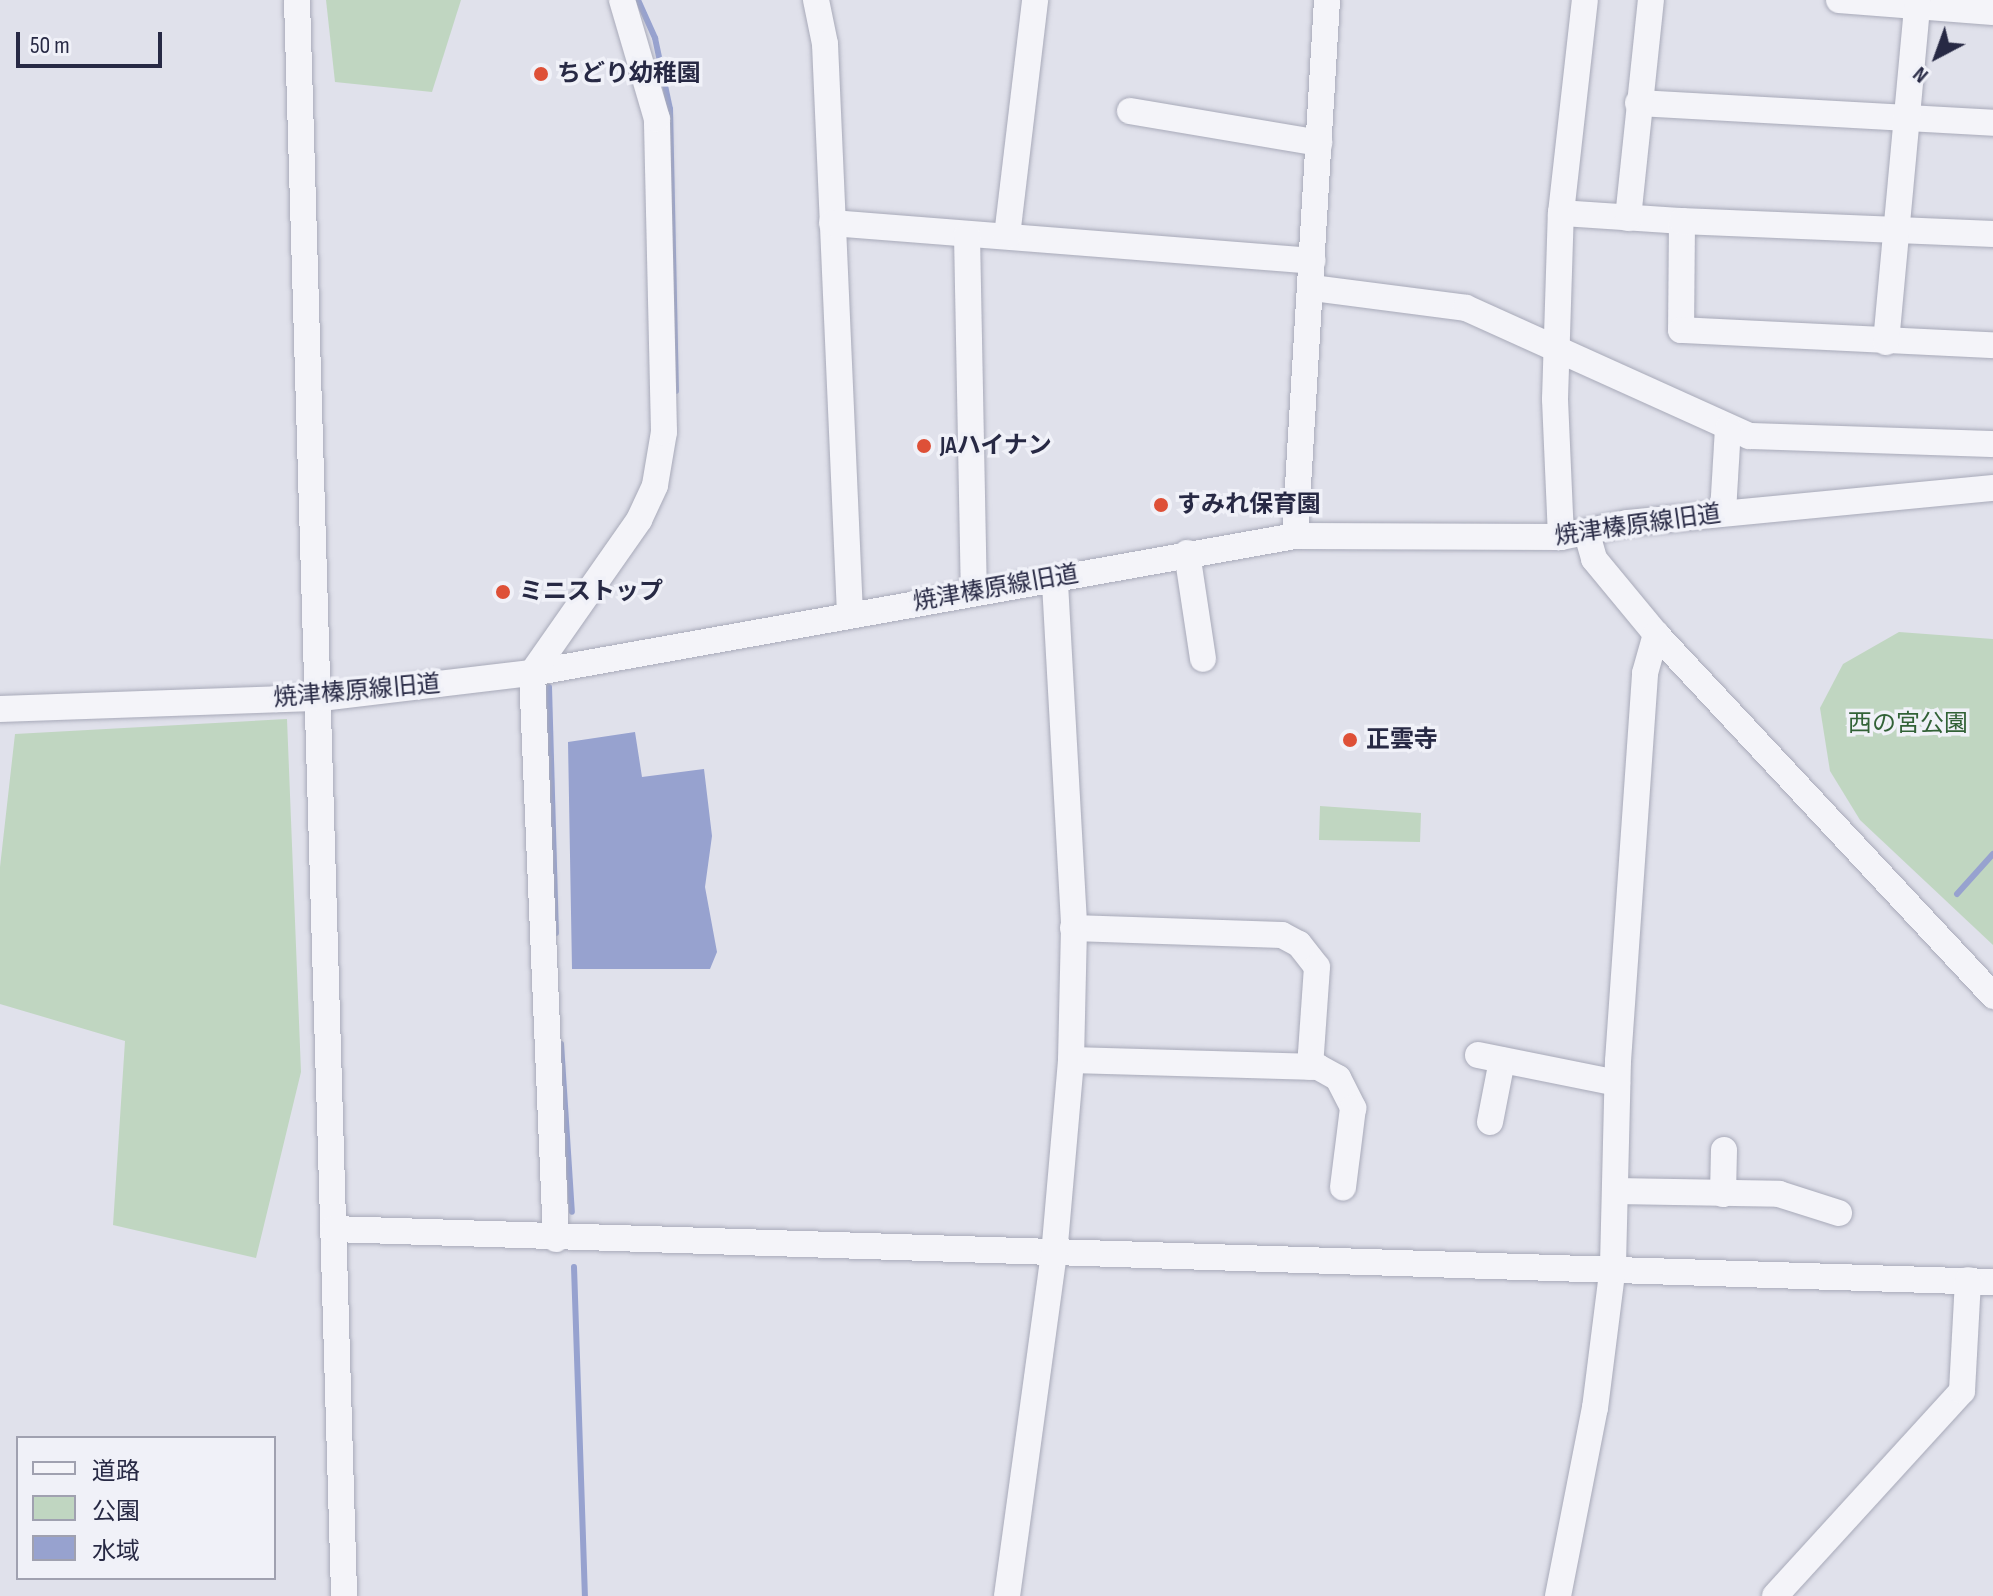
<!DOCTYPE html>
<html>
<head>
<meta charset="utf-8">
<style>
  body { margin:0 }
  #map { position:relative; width:1993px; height:1596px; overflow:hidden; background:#e0e1eb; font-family:"Sofia Sans Condensed","Noto Sans JP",sans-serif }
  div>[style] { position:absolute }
  .green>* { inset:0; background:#c0d6c1 }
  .water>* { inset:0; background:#97a2cf }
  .stream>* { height:6px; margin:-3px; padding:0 3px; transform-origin:3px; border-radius:3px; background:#97a2cf }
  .roads { filter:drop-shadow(0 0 2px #a8aab9) drop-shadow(0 0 2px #a8aab9) }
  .minor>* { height:26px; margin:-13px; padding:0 13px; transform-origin:13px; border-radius:13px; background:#f4f4f9 }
  .dots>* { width:22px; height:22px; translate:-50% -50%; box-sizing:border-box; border:4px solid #f0f1f8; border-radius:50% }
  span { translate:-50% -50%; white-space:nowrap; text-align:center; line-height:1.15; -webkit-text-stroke:7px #f0f1f8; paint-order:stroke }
  .poi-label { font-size:24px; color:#272944; font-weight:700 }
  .left { translate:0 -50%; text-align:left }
  .street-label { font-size:24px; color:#272944 }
  .park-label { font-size:24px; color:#326237 }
  .legend { position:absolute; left:16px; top:1436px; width:260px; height:144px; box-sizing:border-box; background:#f0f1f8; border:2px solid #a0a1b0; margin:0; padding:10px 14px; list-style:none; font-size:24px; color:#272944 }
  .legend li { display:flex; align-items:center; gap:16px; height:40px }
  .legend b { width:40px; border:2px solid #a0a1b0 }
  .north { position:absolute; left:1897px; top:16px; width:80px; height:80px; -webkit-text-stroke:6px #f0f1f8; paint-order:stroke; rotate:221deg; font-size:22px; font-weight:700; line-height:32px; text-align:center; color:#272944 }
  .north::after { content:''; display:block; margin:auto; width:28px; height:36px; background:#272944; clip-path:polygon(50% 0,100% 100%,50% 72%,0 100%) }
  .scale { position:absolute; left:16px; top:32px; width:146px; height:36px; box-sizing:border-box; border:4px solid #272944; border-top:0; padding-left:10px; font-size:24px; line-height:28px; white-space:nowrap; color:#272944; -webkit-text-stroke:6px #f0f1f8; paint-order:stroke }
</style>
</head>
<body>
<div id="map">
  <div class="green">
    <i style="clip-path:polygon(326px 0,461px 0,432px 92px,335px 82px)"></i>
    <i style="clip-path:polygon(1899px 632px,1993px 639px,1993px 945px,1860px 820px,1830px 771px,1820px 708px,1843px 664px)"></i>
    <i style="clip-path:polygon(287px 719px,301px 1072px,256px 1258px,113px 1225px,125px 1041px,0 1004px,0 867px,15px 734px)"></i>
    <i style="clip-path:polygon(1320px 806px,1421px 813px,1420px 842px,1319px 840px)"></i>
  </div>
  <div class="water">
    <i style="clip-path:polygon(635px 732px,642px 777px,704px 769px,712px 836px,705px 887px,717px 952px,710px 969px,572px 969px,568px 742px)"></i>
  </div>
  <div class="stream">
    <i style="left:638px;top:0;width:42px;rotate:65.9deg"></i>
    <i style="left:655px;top:38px;width:73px;rotate:78.1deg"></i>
    <i style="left:670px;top:109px;width:282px;rotate:88.8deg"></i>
    <i style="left:549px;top:687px;width:246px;rotate:88.4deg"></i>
    <i style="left:1957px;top:894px;width:54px;rotate:-48deg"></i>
    <i style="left:561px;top:1044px;width:168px;rotate:86.3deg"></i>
    <i style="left:574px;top:1267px;width:329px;rotate:88.1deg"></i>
  </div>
  <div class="roads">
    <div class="minor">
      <i style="left:297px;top:0;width:1597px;rotate:88.31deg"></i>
      <i style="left:816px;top:0;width:45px;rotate:78.4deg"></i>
      <i style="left:825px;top:44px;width:571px;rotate:87.49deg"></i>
      <i style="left:1839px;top:0;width:154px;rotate:4.5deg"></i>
      <i style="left:1638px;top:103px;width:356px;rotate:3.2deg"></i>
      <i style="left:1130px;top:111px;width:192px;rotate:9.6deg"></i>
      <i style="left:1561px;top:213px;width:121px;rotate:3.8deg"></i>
      <i style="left:1682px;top:221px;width:109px;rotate:90.5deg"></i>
      <i style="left:1681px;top:330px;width:312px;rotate:2.8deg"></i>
      <i style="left:1628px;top:218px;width:219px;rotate:-84deg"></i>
      <i style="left:1682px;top:221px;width:311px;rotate:2.4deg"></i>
      <i style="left:832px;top:223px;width:482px;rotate:4.5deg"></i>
      <i style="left:967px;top:235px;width:355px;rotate:88.9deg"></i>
      <i style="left:1007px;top:236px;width:238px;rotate:-83.2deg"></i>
      <i style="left:1313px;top:288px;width:154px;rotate:7.4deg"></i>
      <i style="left:1466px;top:308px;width:311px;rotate:24.3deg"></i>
      <i style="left:1749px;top:436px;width:244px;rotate:1.9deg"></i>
      <i style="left:1886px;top:342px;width:343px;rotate:-84.7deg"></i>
      <i style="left:1723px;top:512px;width:84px;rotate:-86.6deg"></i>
      <i style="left:1587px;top:534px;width:26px;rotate:74deg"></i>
      <i style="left:1594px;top:559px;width:97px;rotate:50.4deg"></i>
      <i style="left:1656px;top:634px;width:495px;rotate:47deg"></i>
      <i style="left:1295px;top:536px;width:537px;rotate:-86.58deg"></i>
      <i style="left:1561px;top:537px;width:138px;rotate:-92.5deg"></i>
      <i style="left:1555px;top:399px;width:186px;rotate:-88.2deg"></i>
      <i style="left:1561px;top:213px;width:214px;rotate:-83.6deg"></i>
      <i style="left:1187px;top:553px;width:107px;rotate:81.4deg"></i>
      <i style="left:0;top:709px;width:321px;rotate:-2deg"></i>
      <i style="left:321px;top:698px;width:212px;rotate:-6.8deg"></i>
      <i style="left:532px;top:673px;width:775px;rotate:-10.18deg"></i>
      <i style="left:1295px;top:536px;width:266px;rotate:0.2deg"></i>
      <i style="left:1561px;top:537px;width:68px;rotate:-11.8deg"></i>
      <i style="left:1628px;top:523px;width:367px;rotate:-5.5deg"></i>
      <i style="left:1073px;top:928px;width:209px;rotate:1.9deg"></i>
      <i style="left:1282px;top:935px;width:19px;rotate:28deg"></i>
      <i style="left:1299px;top:944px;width:29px;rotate:52deg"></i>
      <i style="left:1317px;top:967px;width:100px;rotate:94deg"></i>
      <i style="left:1478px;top:1055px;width:142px;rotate:11.4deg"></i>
      <i style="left:1071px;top:1060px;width:247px;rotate:1.6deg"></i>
      <i style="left:1318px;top:1067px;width:23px;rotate:29deg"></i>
      <i style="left:1338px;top:1078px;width:34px;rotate:63deg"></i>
      <i style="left:1353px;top:1108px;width:80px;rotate:97.2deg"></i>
      <i style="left:1490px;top:1122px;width:63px;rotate:-79deg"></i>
      <i style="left:1615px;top:1191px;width:164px;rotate:1deg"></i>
      <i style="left:1779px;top:1194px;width:63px;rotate:17.6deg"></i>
      <i style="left:1723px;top:1194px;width:44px;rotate:-88.7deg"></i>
      <i style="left:333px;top:1229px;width:1661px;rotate:1.83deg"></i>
      <i style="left:556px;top:1239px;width:567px;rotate:-92.43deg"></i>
      <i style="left:532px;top:673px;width:187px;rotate:-55deg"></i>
      <i style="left:639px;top:520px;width:38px;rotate:-65deg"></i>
      <i style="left:655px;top:485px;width:54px;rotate:-80.4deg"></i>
      <i style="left:664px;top:432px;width:313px;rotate:-91.3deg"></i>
      <i style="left:657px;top:119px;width:124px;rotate:-106.4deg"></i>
      <i style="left:1007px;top:1596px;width:344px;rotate:-82.2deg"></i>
      <i style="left:1054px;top:1255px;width:196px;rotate:-85deg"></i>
      <i style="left:1071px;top:1060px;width:137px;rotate:-88.7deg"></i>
      <i style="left:1074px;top:923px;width:345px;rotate:-93.2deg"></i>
      <i style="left:1558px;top:1596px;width:192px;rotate:-78.9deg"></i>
      <i style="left:1595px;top:1408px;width:144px;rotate:-82.8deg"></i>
      <i style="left:1613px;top:1265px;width:204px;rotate:-88.6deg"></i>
      <i style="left:1618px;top:1061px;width:389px;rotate:-86deg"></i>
      <i style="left:1645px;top:673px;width:41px;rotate:-74.2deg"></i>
      <i style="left:1775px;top:1596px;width:277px;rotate:-47.6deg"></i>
      <i style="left:1962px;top:1391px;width:111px;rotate:-86.9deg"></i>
    </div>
  </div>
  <div class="dots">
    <i style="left:541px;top:74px;background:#de5037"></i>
    <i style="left:924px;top:446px;background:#de5037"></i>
    <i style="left:1161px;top:505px;background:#de5037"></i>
    <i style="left:503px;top:592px;background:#de5037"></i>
    <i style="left:1350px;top:740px;background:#de5037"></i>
  </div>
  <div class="poi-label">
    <span class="left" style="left:557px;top:74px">ちどり幼稚園</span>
    <span class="left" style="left:940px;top:446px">JAハイナン</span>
    <span class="left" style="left:1177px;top:505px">すみれ保育園</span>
    <span class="left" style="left:519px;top:592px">ミニストップ</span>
    <span class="left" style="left:1366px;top:740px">正雲寺</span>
  </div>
  <div class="street-label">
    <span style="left:1638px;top:525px;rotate:-8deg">焼津榛原線旧道</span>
    <span style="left:996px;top:588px;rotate:-10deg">焼津榛原線旧道</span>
    <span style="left:357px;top:691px;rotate:-5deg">焼津榛原線旧道</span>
  </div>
  <div class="park-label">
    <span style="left:1908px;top:724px">西の宮公園</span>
  </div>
  <ul class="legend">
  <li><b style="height:10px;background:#f4f4f9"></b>道路</li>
  <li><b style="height:22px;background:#c0d6c1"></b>公園</li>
  <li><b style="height:22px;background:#97a2cf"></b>水域</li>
  </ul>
  <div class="north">N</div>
  <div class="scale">50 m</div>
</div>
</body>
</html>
